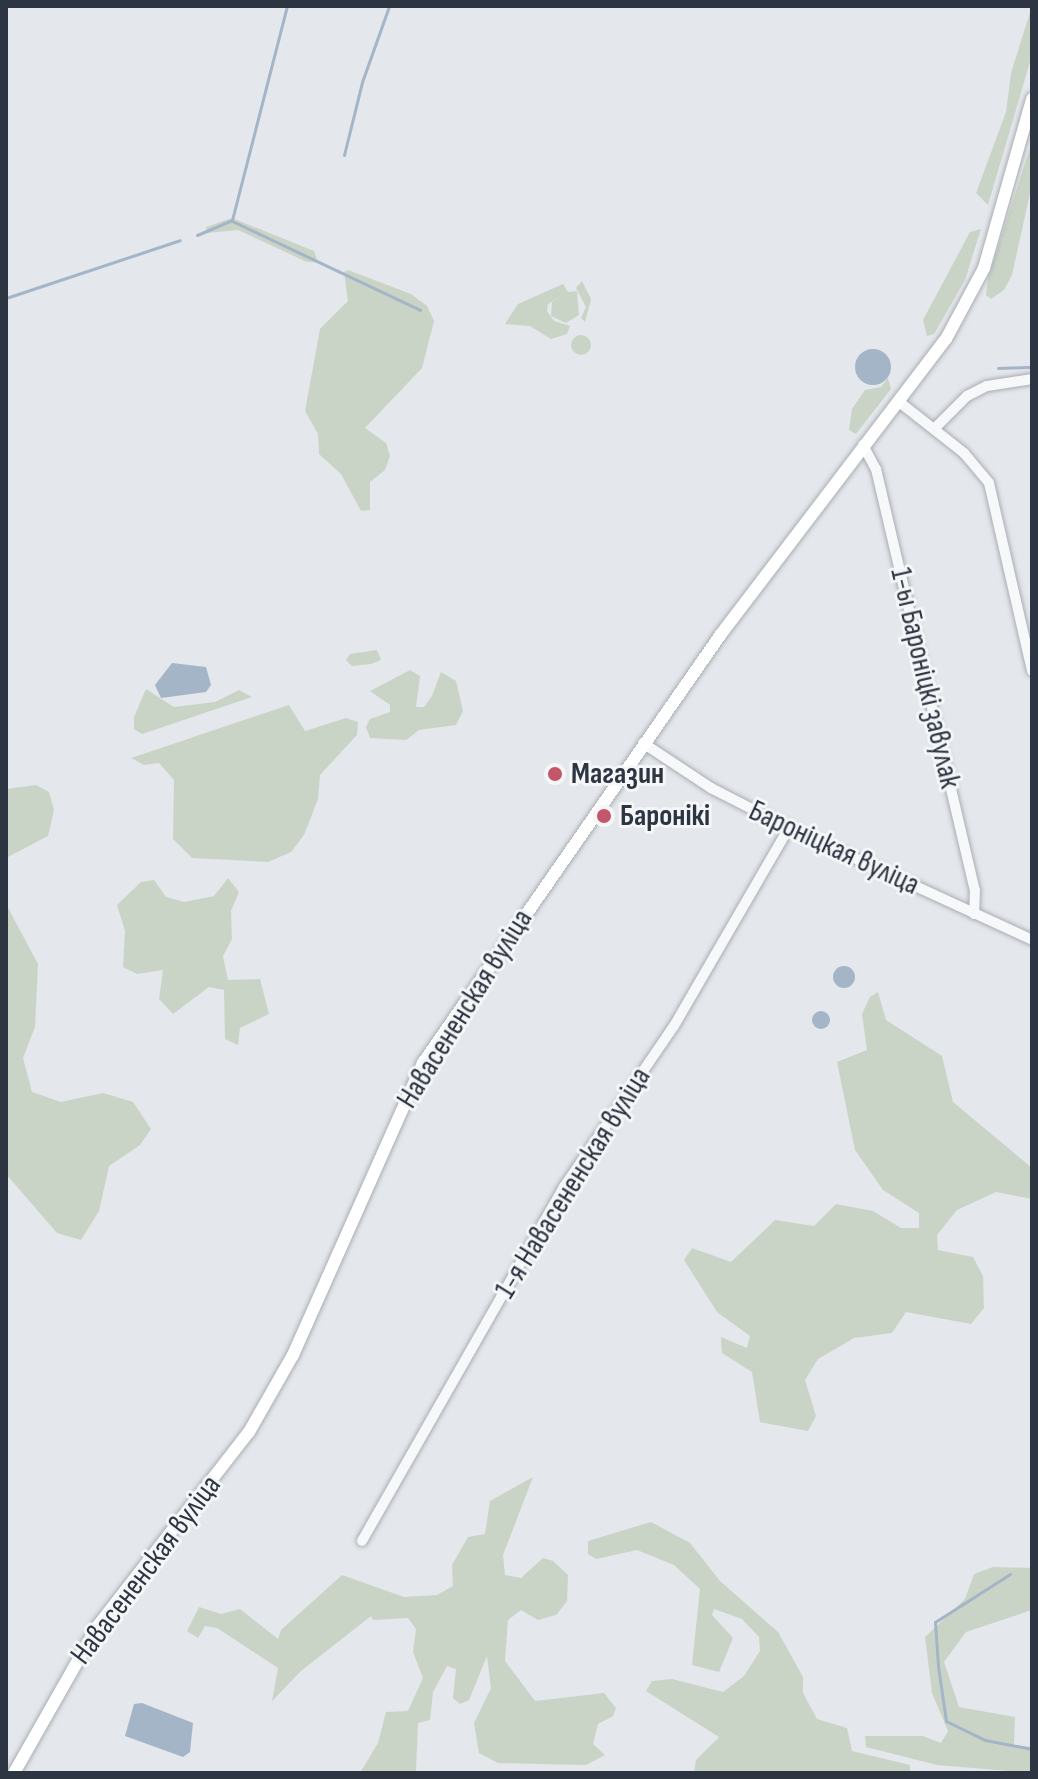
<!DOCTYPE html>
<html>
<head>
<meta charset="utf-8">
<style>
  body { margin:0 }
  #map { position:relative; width:1038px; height:1779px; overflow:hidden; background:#e4e7eb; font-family:"Sofia Sans Condensed",sans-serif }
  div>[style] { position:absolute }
  .green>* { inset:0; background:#cad4c6 }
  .round { border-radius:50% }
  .water>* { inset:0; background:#a3b5c7 }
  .stream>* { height:3px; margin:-1.5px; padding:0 1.5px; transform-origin:1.5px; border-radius:1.5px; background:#a3b5c7 }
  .roads { filter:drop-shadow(0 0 2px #a9aeb5) drop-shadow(0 0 2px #a9aeb5) }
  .minor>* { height:10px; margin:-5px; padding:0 5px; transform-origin:5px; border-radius:5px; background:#f7f8f9 }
  .major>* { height:12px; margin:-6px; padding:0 6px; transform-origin:6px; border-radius:6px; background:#fff }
  .dots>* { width:22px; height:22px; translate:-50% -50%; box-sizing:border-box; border:4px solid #f4f6f8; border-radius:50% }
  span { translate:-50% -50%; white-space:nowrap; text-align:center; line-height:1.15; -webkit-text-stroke:6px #f4f6f8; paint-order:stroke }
  .street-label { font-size:30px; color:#2d3542 }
  .poi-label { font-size:30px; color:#2d3542; font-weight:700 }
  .left { translate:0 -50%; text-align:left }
  .frame { position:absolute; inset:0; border:8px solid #2d3542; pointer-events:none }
</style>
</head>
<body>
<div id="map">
  <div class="green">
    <i style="clip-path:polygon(1032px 6px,1032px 55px,988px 205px,976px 193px,1006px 112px,1011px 73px)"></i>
    <i style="clip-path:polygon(1030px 148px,1032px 184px,1012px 275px,1004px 290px,991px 299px,986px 295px,988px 278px)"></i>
    <i style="clip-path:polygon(232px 218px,314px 251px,318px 262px,307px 262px,238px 230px,207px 233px,206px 227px)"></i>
    <i style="clip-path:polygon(981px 229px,965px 280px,934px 334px,927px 336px,923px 320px,970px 232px)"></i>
    <i style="clip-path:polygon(348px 270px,411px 294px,427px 306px,434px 321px,422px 368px,365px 428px,386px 443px,390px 456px,385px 470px,370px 482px,370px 510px,361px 511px,341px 474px,319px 454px,318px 434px,305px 411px,320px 329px,348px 301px,344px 272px)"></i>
    <i style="clip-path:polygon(582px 281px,591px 299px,585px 322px,581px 318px,586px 307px,576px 288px)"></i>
    <i style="clip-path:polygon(563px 284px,568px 292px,577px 291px,579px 315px,566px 323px,551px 316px,552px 302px,566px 293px,548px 304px,547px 311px,554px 321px,570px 326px,567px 334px,551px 339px,530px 326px,505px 324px,518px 304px)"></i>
    <i class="round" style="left:571px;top:335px;width:20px;height:20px"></i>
    <i style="clip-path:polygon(888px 378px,891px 389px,856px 434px,849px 430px,852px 409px,865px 390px,881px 387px)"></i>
    <i style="clip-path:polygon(377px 650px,381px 660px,371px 664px,352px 666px,346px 660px,350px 654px)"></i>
    <i style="clip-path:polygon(410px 670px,420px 676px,416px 707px,424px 707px,432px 696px,441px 672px,456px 681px,463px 711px,456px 725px,419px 730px,406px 740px,370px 738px,366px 727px,370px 719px,390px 712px,390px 705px,370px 691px)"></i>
    <i style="clip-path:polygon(146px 689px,174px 707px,215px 702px,239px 690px,252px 697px,142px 734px,134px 729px,134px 717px)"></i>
    <i style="clip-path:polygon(289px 705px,305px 731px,346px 718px,358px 722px,357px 735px,320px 775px,318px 799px,304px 835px,291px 852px,268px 862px,192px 858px,173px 839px,174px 780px,159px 763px,144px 765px,131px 758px)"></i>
    <i style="clip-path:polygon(36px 785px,49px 792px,54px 810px,48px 836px,6px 858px,6px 789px)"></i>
    <i style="clip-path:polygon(228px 878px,239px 892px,231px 911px,232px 939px,223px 956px,228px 980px,260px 979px,269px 1014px,240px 1028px,238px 1045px,225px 1039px,224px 990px,209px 987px,173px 1014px,159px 999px,163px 970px,137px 974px,123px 967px,125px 931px,117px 905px,141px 882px,154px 880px,166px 897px,184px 902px,214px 896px)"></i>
    <i style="clip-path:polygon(6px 904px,38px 964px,35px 1027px,23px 1058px,32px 1092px,61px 1102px,103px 1093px,133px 1102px,151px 1129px,140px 1145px,109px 1166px,99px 1211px,81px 1240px,57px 1233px,6px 1174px)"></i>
    <i style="clip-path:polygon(878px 992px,886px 1020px,942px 1056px,953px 1102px,1032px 1168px,1032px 1199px,996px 1192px,957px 1210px,937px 1235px,938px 1250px,973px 1257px,983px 1276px,984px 1308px,971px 1324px,906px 1312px,892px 1333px,854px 1338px,818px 1359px,805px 1380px,816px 1416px,808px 1431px,760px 1422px,752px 1372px,722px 1353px,721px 1337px,747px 1348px,750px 1336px,717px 1312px,684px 1260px,692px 1248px,731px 1262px,775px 1220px,814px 1226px,836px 1204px,873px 1211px,901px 1228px,919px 1228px,919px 1213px,883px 1190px,855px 1150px,837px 1062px,867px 1050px,862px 1014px,870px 997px)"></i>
    <i style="clip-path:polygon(533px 1477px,503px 1555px,505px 1575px,521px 1578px,543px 1558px,553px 1561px,568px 1575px,567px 1601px,556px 1615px,538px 1620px,521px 1610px,508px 1620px,505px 1661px,535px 1701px,604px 1693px,616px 1708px,613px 1716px,598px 1724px,593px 1744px,605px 1755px,586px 1765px,498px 1763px,479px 1753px,474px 1723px,491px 1688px,487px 1656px,469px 1700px,460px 1704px,453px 1698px,456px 1669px,447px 1666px,433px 1692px,430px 1720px,418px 1723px,416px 1773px,360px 1773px,378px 1743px,386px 1712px,408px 1711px,423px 1678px,413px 1652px,416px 1629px,408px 1618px,373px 1620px,371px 1616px,301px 1671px,272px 1701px,278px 1668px,217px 1628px,205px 1626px,198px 1638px,187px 1631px,199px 1607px,221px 1614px,240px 1609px,278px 1639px,281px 1630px,342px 1575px,404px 1597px,437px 1595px,453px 1586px,452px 1565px,468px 1537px,485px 1534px,490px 1501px)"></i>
    <i style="clip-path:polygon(651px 1522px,690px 1543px,720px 1581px,778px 1632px,803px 1677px,803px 1693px,817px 1719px,847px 1728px,852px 1751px,910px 1765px,910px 1773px,694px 1773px,696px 1760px,719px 1737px,646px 1691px,652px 1681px,672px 1679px,723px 1692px,744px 1676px,760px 1651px,759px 1637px,742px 1619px,714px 1609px,712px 1615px,733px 1638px,719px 1672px,692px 1665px,700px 1589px,674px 1565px,637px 1550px,596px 1559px,588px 1554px,588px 1541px)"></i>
    <i style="clip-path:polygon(993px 1567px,1032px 1568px,1032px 1610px,966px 1632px,944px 1662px,959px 1707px,1015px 1717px,1014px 1745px,1032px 1747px,1032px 1773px,937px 1765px,866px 1747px,865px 1736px,923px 1736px,941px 1743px,948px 1731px,932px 1693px,925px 1637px,965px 1599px,974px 1574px)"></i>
  </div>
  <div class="water">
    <i class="round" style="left:855px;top:349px;width:36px;height:36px"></i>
    <i style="clip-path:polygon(172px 663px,206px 667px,211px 685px,206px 692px,161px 698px,155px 685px)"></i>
    <i class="round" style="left:833px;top:966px;width:22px;height:22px"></i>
    <i class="round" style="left:812px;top:1011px;width:18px;height:18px"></i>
    <i style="clip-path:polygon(142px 1703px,193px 1723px,190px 1752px,183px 1757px,125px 1736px,134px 1704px)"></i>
  </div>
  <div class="stream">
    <i style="left:344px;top:155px;width:75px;rotate:-76.1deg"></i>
    <i style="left:362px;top:82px;width:81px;rotate:-70.4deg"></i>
    <i style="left:232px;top:221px;width:208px;rotate:25.3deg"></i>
    <i style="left:197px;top:235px;width:38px;rotate:-23deg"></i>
    <i style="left:232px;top:220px;width:221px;rotate:-75.6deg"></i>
    <i style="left:6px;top:298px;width:183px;rotate:-18.4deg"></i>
    <i style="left:998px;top:368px;width:34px;rotate:-2deg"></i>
    <i style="left:1010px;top:1574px;width:89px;rotate:147.4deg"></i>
    <i style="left:935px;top:1622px;width:44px;rotate:86.1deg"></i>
    <i style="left:938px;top:1666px;width:56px;rotate:81.7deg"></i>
    <i style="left:946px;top:1721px;width:43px;rotate:26deg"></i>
    <i style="left:985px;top:1740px;width:48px;rotate:10.8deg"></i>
  </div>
  <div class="roads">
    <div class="minor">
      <i style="left:898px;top:401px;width:84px;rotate:38.2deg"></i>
      <i style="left:964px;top:453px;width:39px;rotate:50deg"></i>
      <i style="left:989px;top:483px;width:193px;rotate:77.1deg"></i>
      <i style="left:934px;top:429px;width:47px;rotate:-45deg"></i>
      <i style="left:967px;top:396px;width:22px;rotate:-27deg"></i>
      <i style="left:987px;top:386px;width:46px;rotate:-8.8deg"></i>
      <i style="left:863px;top:445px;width:27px;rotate:62deg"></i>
      <i style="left:876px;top:469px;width:432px;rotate:76.8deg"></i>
      <i style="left:975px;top:890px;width:24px;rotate:92deg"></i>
      <i style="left:643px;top:743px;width:82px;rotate:33.5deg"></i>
      <i style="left:711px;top:788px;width:88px;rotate:27.1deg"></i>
      <i style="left:789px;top:828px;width:268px;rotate:24.7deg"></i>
      <i style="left:362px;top:1541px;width:408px;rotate:-60.3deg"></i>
      <i style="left:564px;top:1187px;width:195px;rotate:-55.7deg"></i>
      <i style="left:674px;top:1026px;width:229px;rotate:-59.9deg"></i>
    </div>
    <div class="major">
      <i style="left:14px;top:1773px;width:168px;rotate:-60.4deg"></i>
      <i style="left:97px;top:1627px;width:247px;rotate:-52.1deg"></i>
      <i style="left:249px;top:1432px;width:89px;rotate:-60.3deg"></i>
      <i style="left:293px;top:1355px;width:320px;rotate:-66deg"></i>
      <i style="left:423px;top:1063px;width:522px;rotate:-55.21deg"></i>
      <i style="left:721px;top:634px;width:371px;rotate:-52.7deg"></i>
      <i style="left:946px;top:339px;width:81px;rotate:-61.8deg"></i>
      <i style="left:984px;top:268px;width:176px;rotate:-74.1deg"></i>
    </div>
  </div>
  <div class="dots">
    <i style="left:555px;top:774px;background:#c35669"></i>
    <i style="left:604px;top:816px;background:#c35669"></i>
  </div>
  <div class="street-label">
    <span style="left:925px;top:678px;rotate:77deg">1-ы Бароніцкі завулак</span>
    <span style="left:834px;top:848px;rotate:25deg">Бароніцкая вуліца</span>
    <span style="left:465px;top:1009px;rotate:-58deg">Навасененская вуліца</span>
    <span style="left:573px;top:1183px;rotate:-58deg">1-я Навасененская вуліца</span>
    <span style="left:146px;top:1570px;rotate:-53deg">Навасененская вуліца</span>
  </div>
  <div class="poi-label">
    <span class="left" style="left:571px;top:774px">Магазин</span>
    <span class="left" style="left:620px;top:816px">Баронікі</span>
  </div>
  <div class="frame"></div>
</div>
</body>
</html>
